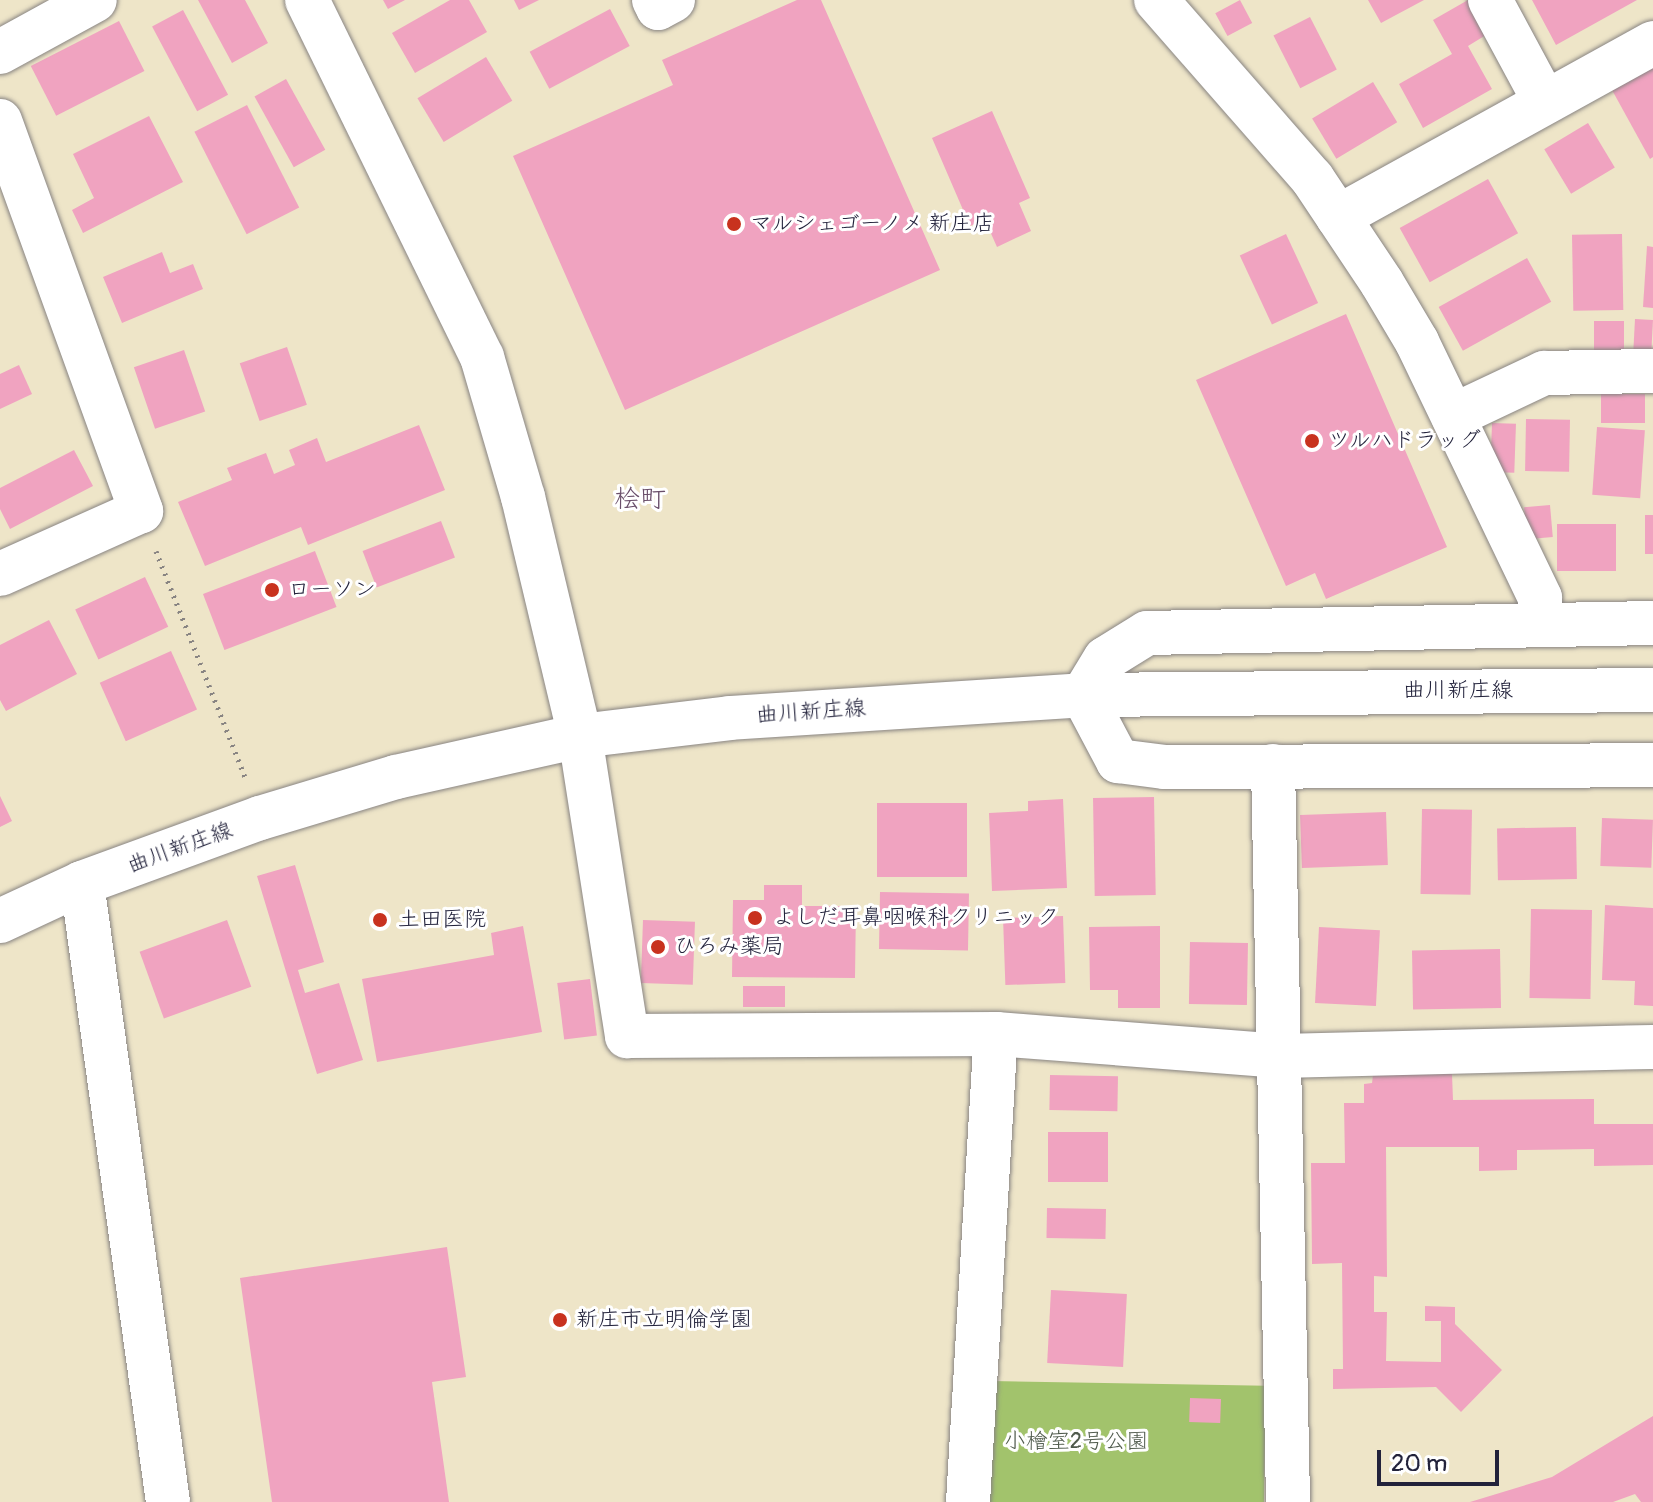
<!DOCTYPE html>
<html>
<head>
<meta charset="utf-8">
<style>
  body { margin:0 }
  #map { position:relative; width:1653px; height:1502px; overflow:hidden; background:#eee5c8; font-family:Pangolin,"Klee One",sans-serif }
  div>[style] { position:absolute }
  .green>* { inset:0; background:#a2c36c; transform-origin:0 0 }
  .building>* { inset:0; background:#f0a3c0; transform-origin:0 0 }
  .path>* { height:5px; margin-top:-2.5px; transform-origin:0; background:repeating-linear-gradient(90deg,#888482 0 2px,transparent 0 8px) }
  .roads { filter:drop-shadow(0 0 2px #888482) drop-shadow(0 0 2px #888482) }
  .minor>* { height:44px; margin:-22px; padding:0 22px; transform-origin:22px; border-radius:22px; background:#fff }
  .major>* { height:44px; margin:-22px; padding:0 22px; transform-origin:22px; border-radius:22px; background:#fff }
  .dots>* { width:22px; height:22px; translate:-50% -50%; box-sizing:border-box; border:4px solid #fff; border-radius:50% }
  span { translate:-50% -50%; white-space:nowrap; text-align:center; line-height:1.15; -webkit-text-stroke:6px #fff; paint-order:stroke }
  .poi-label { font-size:22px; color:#22223b }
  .left { translate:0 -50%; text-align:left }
  .street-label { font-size:22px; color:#22223b }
  .park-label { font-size:22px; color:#4f5a4c }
  .quarter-label { font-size:26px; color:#6a4f6a }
  .scale { position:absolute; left:1377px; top:1450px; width:122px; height:36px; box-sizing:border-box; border:4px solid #22223b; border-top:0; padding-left:10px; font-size:24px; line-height:28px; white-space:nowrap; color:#22223b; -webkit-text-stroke:6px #fff; paint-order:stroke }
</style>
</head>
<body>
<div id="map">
  <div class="green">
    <i style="left:990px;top:1381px;width:276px;height:121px;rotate:1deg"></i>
  </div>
  <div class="building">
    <i style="clip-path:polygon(198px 0,245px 0,268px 43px,232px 63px)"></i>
    <i style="clip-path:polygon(383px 0,405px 0,388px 9px)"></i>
    <i style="clip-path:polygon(450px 0,469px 0,487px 32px,415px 73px,392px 33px)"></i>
    <i style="clip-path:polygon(514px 0,539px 0,519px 10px)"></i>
    <i style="clip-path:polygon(797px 0,821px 0,940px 270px,625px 410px,513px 156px,673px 85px,662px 60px)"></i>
    <i style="left:1240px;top:0;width:26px;height:28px;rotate:62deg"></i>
    <i style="clip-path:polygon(1368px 0,1424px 0,1381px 23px)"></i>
    <i style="clip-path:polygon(1468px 0,1486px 35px,1468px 46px,1492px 89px,1423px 128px,1399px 84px,1452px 54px,1433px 20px)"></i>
    <i style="clip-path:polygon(1532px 0,1637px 0,1556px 45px)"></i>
    <i style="left:610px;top:9px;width:42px;height:91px;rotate:62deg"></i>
    <i style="left:183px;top:10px;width:96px;height:35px;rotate:62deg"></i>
    <i style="left:1310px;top:17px;width:59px;height:41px;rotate:63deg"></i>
    <i style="left:119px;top:21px;width:56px;height:99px;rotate:63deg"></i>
    <i style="left:486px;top:57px;width:51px;height:80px;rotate:59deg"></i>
    <i style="clip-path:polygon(1653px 67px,1653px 157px,1650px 159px,1612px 90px)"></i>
    <i style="left:286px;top:79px;width:81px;height:36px;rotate:61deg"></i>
    <i style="left:1373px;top:82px;width:47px;height:71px;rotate:59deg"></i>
    <i style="left:247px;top:105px;width:115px;height:59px;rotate:63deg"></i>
    <i style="clip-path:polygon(992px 111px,1030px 198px,1019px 203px,1031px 231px,997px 247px,985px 220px,970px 226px,932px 138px)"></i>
    <i style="clip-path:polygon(149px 116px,183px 182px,83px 233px,72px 210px,94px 198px,73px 154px)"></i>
    <i style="left:1588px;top:123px;width:52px;height:51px;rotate:59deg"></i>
    <i style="left:1488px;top:179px;width:62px;height:101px;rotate:61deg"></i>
    <i style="left:1286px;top:234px;width:76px;height:51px;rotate:65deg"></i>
    <i style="left:1622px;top:234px;width:76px;height:50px;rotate:89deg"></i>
    <i style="clip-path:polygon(1647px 246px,1653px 247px,1653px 308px,1643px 307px)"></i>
    <i style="clip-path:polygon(162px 252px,170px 273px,193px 264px,203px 289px,122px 323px,103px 277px)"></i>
    <i style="left:1527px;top:258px;width:50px;height:101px;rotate:61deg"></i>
    <i style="clip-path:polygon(1346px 314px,1447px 547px,1326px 599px,1315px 573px,1286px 586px,1196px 380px)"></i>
    <i style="left:1635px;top:319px;width:18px;height:33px;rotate:3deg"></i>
    <i style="left:1594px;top:321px;width:30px;height:31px"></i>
    <i style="left:287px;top:347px;width:61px;height:50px;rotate:71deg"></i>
    <i style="left:184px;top:350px;width:65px;height:53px;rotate:71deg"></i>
    <i style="clip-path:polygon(19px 365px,32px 394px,0 409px,0 374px)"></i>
    <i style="left:1601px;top:394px;width:44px;height:29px"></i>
    <i style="left:1526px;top:419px;width:44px;height:52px;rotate:1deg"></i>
    <i style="left:1492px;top:423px;width:24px;height:49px;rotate:2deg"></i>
    <i style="clip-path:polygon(419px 425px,445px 490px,308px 545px,301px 527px,205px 566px,178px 502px,232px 480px,227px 468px,266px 453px,274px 474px,295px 465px,289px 450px,317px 438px,326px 462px)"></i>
    <i style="left:1597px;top:427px;width:48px;height:68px;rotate:4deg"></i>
    <i style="clip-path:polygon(74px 450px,93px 486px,10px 529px,0 509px,0 488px)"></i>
    <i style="left:1550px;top:505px;width:32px;height:26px;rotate:85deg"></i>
    <i style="left:1645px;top:515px;width:8px;height:39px"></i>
    <i style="left:441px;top:521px;width:39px;height:84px;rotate:69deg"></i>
    <i style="left:1557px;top:524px;width:59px;height:47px"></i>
    <i style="left:315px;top:551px;width:60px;height:120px;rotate:69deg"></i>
    <i style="left:145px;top:577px;width:55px;height:77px;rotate:65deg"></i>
    <i style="clip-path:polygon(49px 620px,77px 674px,6px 711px,0 700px,0 645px)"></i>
    <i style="left:171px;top:651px;width:64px;height:78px;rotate:66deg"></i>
    <i style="clip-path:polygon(0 796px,12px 821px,0 827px)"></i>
    <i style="left:1154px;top:797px;width:98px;height:61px;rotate:89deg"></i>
    <i style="clip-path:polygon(1063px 799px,1067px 888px,992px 891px,989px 813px,1028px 811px,1028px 801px)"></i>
    <i style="left:877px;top:803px;width:90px;height:74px"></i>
    <i style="left:1422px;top:809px;width:50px;height:85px;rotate:1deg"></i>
    <i style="left:1386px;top:812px;width:53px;height:86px;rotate:88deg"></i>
    <i style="left:1602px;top:818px;width:51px;height:48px;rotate:2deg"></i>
    <i style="left:1576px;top:827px;width:52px;height:79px;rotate:89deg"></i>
    <i style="clip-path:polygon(295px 865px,324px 962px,298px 970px,305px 993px,339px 983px,363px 1060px,317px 1074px,257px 876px)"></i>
    <i style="clip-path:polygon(764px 885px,802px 885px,802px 906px,856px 906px,855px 978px,732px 977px,733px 900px,764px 900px)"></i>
    <i style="left:880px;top:892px;width:89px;height:57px;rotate:1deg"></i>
    <i style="clip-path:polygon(1605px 905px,1653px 908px,1653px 1006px,1634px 1005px,1635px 981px,1602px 980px)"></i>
    <i style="left:1531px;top:909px;width:61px;height:89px;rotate:1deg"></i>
    <i style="left:1063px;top:916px;width:67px;height:60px;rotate:88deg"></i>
    <i style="left:227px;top:920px;width:71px;height:93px;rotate:70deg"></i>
    <i style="left:643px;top:920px;width:52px;height:63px;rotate:2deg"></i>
    <i style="clip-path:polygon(523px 926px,542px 1032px,377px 1062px,362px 979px,494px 955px,491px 933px)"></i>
    <i style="clip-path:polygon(1160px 926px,1160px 1008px,1118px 1008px,1118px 990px,1090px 990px,1089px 927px)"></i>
    <i style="left:1319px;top:927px;width:61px;height:76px;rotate:3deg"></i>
    <i style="left:1190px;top:942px;width:58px;height:62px;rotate:1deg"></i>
    <i style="left:1500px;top:949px;width:59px;height:88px;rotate:89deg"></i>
    <i style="left:590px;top:979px;width:57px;height:33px;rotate:83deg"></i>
    <i style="left:785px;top:986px;width:21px;height:42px;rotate:90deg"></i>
    <i style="clip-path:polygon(1452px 1074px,1453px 1100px,1594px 1099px,1594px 1124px,1653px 1124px,1653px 1165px,1594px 1166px,1594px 1149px,1517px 1150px,1517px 1170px,1479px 1171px,1479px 1147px,1386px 1147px,1387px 1277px,1374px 1276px,1374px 1312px,1387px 1312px,1386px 1361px,1441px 1362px,1441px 1321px,1425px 1321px,1425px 1306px,1455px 1307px,1455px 1324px,1502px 1370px,1461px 1412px,1436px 1387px,1333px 1389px,1333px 1369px,1343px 1369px,1342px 1263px,1312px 1264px,1311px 1163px,1345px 1163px,1344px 1103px,1364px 1103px,1364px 1084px,1372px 1083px,1373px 1075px)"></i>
    <i style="left:1050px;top:1075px;width:68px;height:35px;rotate:1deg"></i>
    <i style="left:1048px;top:1132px;width:60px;height:50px"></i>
    <i style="left:1047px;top:1208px;width:59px;height:30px;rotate:1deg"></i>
    <i style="clip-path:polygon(447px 1247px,466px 1377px,432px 1382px,449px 1502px,272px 1502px,240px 1278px)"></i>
    <i style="left:1051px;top:1290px;width:76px;height:73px;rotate:3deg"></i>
    <i style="left:1190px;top:1398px;width:31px;height:24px;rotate:2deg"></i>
    <i style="clip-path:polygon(1653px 1416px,1653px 1502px,1641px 1502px,1635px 1494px,1613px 1502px,1470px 1502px,1552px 1477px)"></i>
  </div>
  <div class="path">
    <i style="left:156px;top:551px;width:246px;rotate:68.5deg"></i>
  </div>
  <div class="roads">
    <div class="minor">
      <i style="left:307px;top:0;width:398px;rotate:63.9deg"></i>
      <i style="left:482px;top:357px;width:146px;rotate:73.7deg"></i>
      <i style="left:523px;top:497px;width:246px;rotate:76.6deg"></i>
      <i style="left:580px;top:736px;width:304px;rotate:81.1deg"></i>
      <i style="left:627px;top:1036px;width:369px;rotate:-0.3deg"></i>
      <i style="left:996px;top:1034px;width:286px;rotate:4.4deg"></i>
      <i style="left:1281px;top:1056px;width:372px;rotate:-1.4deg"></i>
      <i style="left:654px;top:0;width:9px;rotate:63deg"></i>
      <i style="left:658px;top:8px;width:17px;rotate:-28deg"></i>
      <i style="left:1156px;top:0;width:237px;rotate:48.8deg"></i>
      <i style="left:1312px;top:178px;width:126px;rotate:56.3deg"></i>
      <i style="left:1382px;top:283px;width:69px;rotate:59.3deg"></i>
      <i style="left:1417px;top:342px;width:284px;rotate:64.3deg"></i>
      <i style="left:1540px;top:598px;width:24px;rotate:90deg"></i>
      <i style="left:1490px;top:0;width:116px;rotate:61.7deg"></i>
      <i style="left:0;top:52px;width:108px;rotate:-28.7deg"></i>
      <i style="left:0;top:121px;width:415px;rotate:70.1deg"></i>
      <i style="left:141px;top:511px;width:154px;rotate:155.9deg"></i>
      <i style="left:1338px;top:217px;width:360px;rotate:-28.9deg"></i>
      <i style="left:1453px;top:416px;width:101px;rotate:-25.3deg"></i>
      <i style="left:1544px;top:373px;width:109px;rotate:-1.1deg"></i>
      <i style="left:1653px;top:623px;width:506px;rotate:178.87deg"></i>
      <i style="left:1147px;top:633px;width:49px;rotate:148.2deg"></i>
      <i style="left:1105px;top:659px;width:42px;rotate:121.4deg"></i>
      <i style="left:1083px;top:695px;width:75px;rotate:62.1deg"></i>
      <i style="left:1118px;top:761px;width:46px;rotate:7.4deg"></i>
      <i style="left:1164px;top:767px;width:489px;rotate:-0.2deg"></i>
      <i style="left:1273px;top:766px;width:736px;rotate:88.83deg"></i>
      <i style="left:82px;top:883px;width:625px;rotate:82.09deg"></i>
      <i style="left:968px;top:1502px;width:469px;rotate:-86.6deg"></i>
    </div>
    <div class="major">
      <i style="left:0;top:921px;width:90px;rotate:-24.9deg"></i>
      <i style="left:82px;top:883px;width:189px;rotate:-20.1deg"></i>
      <i style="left:260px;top:818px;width:142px;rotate:-16.8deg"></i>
      <i style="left:396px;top:777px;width:189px;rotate:-12.6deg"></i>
      <i style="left:580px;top:736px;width:151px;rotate:-6.8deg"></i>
      <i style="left:730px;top:718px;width:354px;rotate:-3.7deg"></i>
      <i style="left:1083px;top:695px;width:570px;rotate:-0.5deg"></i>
    </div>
  </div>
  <div class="dots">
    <i style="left:734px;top:224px;background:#c8321e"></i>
    <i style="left:1312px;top:441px;background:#c8321e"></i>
    <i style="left:272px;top:590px;background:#c8321e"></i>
    <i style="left:755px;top:918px;background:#c8321e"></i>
    <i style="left:380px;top:920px;background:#c8321e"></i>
    <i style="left:658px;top:947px;background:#c8321e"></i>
    <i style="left:560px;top:1320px;background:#c8321e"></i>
  </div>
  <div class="poi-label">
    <span class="left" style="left:750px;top:224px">マルシェゴーノメ 新庄店</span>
    <span class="left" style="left:1328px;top:441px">ツルハドラッグ</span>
    <span class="left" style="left:288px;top:590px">ローソン</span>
    <span class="left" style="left:773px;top:918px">よしだ耳鼻咽喉科クリニック</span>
    <span class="left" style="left:398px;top:920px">土田医院</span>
    <span class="left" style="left:674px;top:947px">ひろみ薬局</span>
    <span class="left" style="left:576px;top:1320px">新庄市立明倫学園</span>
  </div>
  <div class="street-label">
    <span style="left:1458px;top:691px">曲川新庄線</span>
    <span style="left:811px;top:712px;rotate:-4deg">曲川新庄線</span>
    <span style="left:180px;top:848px;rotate:-20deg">曲川新庄線</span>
  </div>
  <div class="park-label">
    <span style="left:1076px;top:1442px">小檜室2号公園</span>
  </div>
  <div class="quarter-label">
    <span style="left:640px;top:500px">桧町</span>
  </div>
  <div class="scale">20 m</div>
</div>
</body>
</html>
